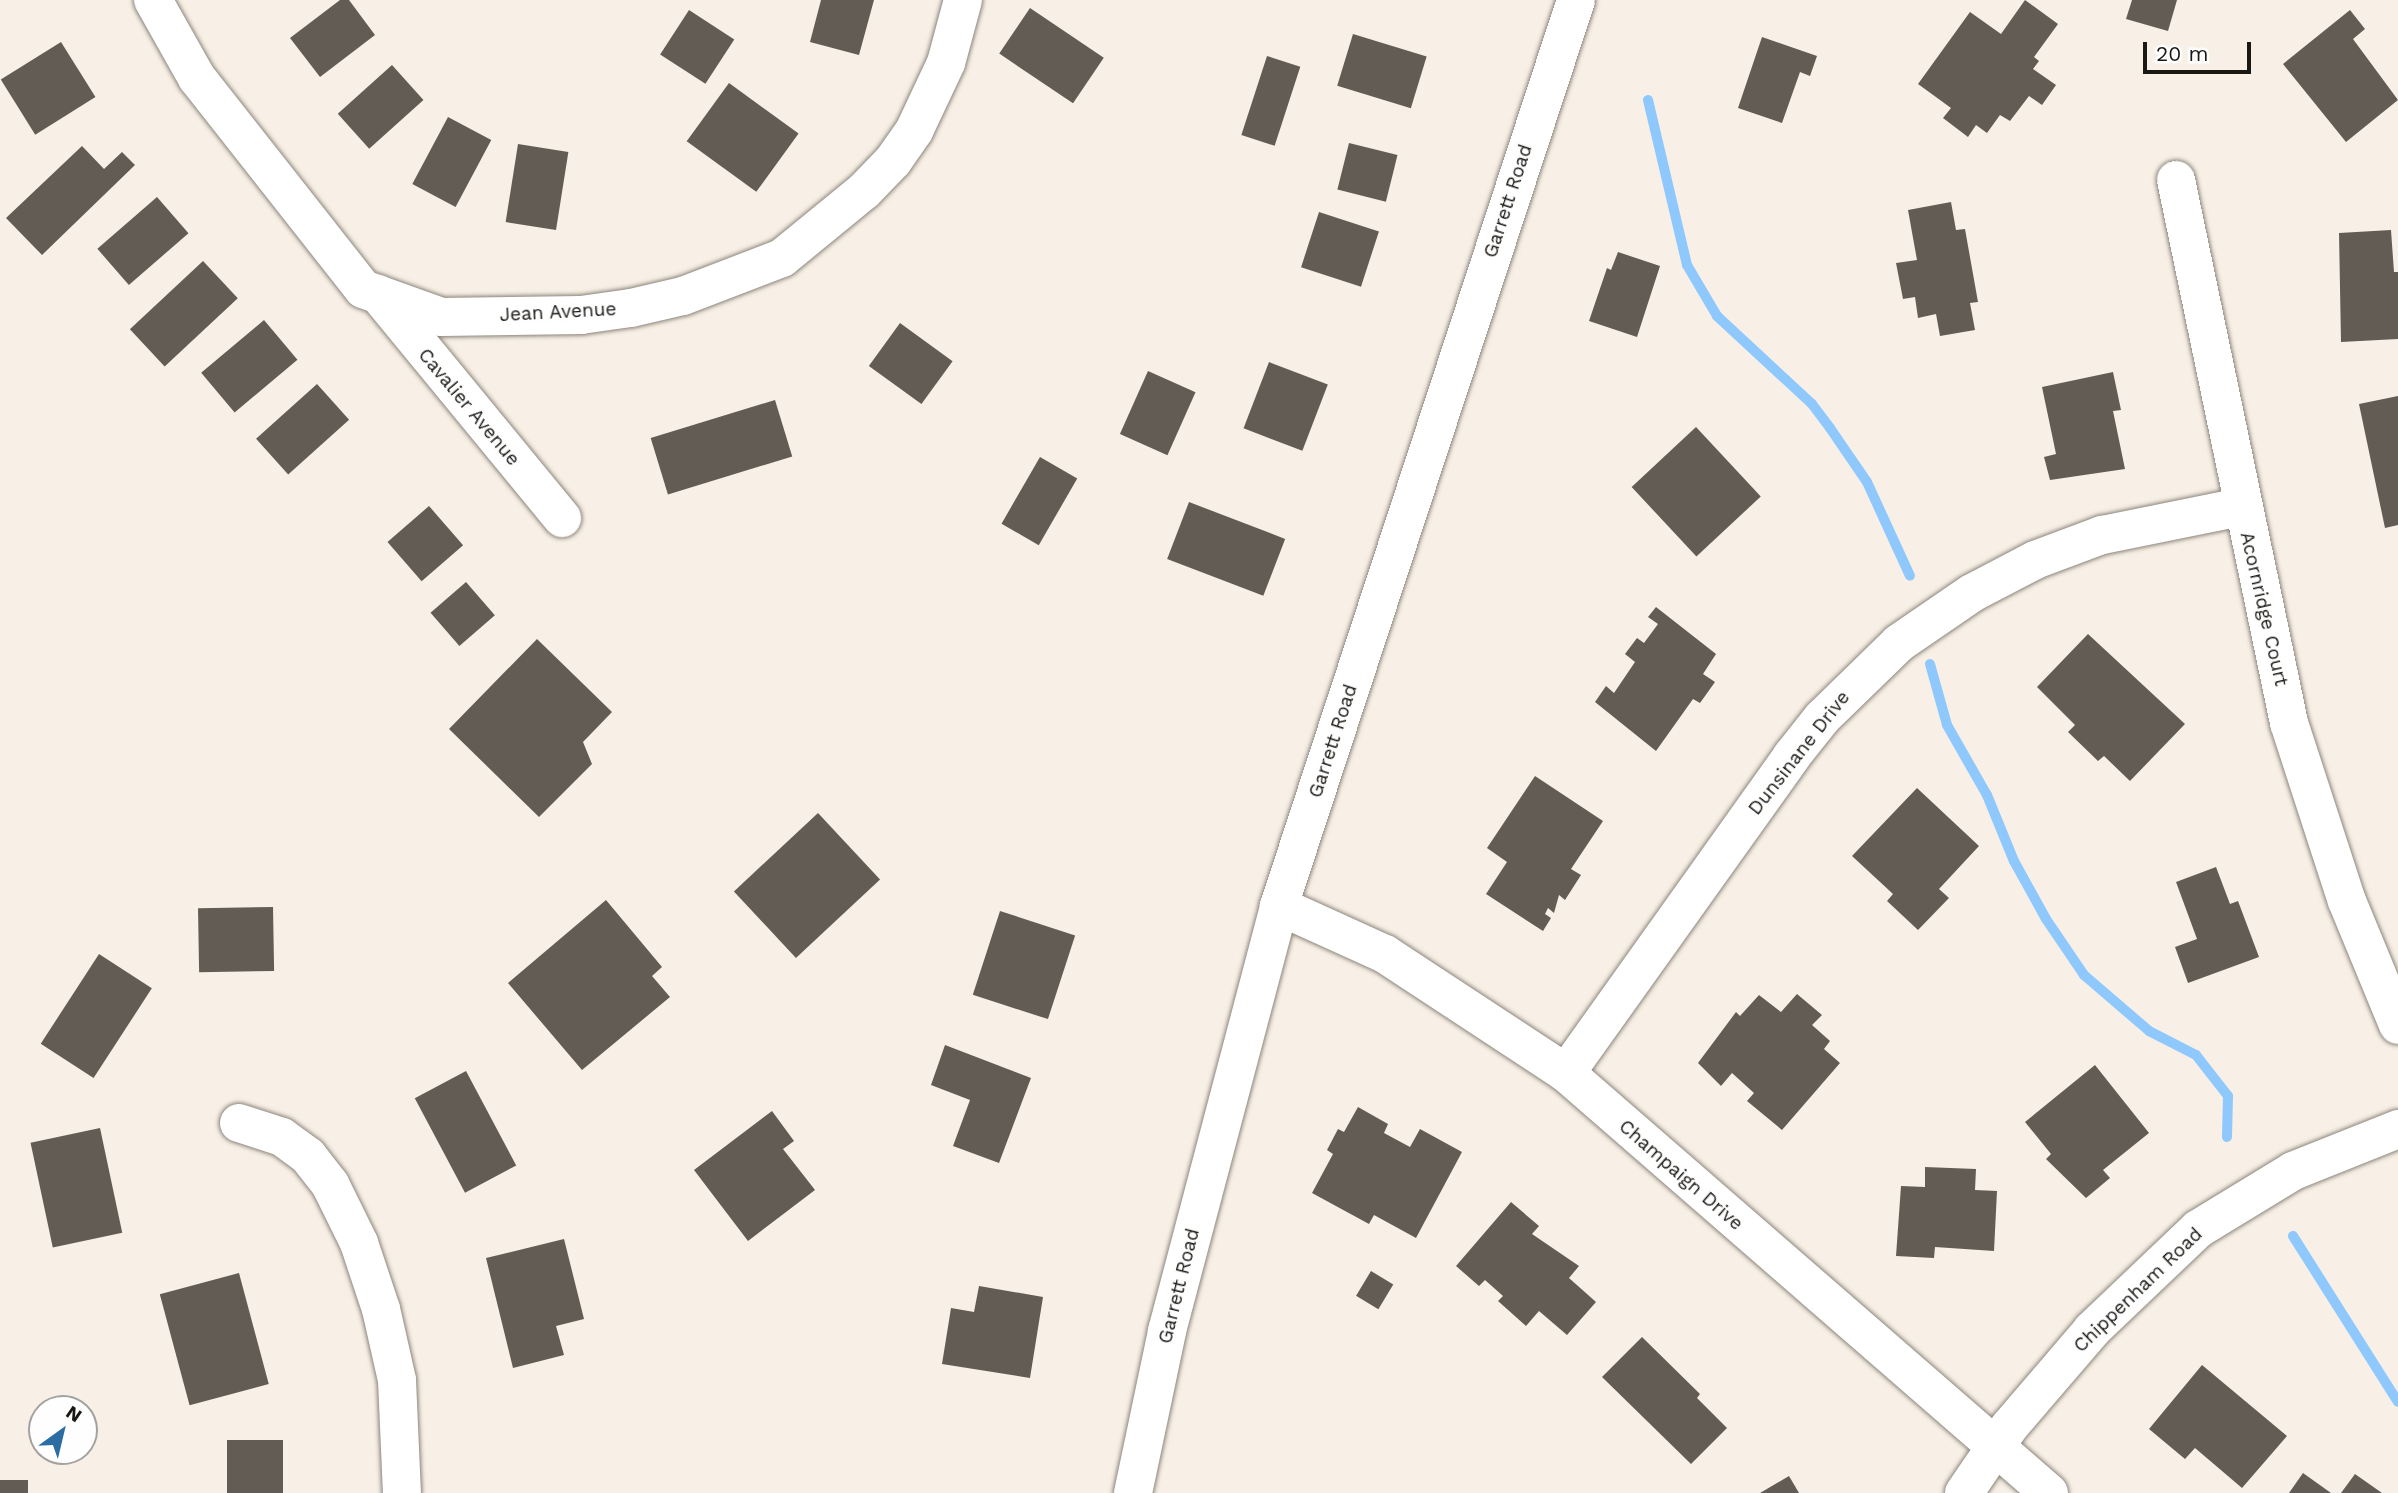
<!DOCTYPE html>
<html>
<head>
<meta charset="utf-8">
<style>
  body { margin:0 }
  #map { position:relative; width:2398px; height:1493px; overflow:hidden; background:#f8f0e6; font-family:"Work Sans",sans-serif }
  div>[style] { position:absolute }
  .stream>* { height:10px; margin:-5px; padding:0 5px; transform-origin:5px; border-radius:5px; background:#8ec8fd }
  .building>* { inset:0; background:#635c54; transform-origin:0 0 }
  .roads { filter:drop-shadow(0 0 2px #8c857c) drop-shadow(0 0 2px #8c857c) }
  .minor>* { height:38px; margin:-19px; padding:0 19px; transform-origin:19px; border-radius:19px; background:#fff }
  span { translate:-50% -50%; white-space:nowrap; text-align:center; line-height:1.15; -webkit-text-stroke:7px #fefefe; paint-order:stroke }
  .street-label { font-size:19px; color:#1a1814 }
  .north { position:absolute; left:28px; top:1395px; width:70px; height:70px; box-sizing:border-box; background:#fefefe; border:2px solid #a3a2a0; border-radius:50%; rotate:34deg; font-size:19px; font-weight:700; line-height:28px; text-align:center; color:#1a1814 }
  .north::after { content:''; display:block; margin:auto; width:24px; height:32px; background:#2b6ca2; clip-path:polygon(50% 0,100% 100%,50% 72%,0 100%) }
  .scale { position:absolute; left:2143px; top:42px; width:108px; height:32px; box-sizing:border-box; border:4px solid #1a1814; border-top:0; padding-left:9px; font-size:21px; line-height:24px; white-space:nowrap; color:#1a1814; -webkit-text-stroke:5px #fefefe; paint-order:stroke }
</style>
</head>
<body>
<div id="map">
  <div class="stream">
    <i style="left:1648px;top:100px;width:170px;rotate:76.7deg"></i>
    <i style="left:1687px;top:265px;width:59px;rotate:59.5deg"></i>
    <i style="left:1717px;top:316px;width:129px;rotate:42.8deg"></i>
    <i style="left:1812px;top:404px;width:30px;rotate:53deg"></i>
    <i style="left:1830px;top:428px;width:65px;rotate:55.6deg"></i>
    <i style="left:1867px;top:482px;width:103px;rotate:65.4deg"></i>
    <i style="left:1930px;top:664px;width:63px;rotate:74.4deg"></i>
    <i style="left:1947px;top:725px;width:81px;rotate:60.3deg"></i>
    <i style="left:1987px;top:795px;width:71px;rotate:67.8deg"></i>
    <i style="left:2014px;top:861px;width:66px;rotate:61.1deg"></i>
    <i style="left:2046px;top:919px;width:68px;rotate:55.8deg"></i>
    <i style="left:2084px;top:975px;width:86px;rotate:40.7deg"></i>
    <i style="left:2149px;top:1031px;width:53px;rotate:27.1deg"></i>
    <i style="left:2196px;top:1055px;width:52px;rotate:52deg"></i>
    <i style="left:2228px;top:1096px;width:41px;rotate:91.4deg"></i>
    <i style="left:2293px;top:1236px;width:196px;rotate:57.7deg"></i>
  </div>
  <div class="building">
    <i style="clip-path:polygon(340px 0,349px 0,375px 35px,320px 77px,290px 38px)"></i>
    <i style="clip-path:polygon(821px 0,874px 0,859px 55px,810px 42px)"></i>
    <i style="clip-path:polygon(2025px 0,2058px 24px,2034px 57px,2039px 61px,2033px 69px,2056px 85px,2042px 105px,2029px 96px,2010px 121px,2000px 115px,1987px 133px,1976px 125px,1968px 137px,1943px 118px,1951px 108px,1918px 84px,1970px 12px,2001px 34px)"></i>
    <i style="clip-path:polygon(2132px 0,2177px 0,2168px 31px,2126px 19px)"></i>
    <i style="left:1030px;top:8px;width:89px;height:55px;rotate:34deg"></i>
    <i style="left:689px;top:10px;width:54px;height:53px;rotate:33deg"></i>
    <i style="clip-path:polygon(2350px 10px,2365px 29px,2353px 39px,2398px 100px,2346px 142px,2283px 64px)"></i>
    <i style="left:1353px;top:34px;width:77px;height:54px;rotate:17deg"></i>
    <i style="clip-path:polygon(1762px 37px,1817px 56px,1810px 76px,1800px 72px,1782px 123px,1738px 108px)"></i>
    <i style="left:61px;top:42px;width:65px;height:71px;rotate:58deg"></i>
    <i style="left:1267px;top:56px;width:35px;height:83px;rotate:18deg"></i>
    <i style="left:392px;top:65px;width:47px;height:73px;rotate:48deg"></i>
    <i style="left:729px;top:83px;width:86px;height:72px;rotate:36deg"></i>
    <i style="left:448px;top:117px;width:49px;height:76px;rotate:28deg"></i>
    <i style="left:1349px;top:143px;width:50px;height:48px;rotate:14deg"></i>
    <i style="left:518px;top:144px;width:51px;height:79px;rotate:9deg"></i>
    <i style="clip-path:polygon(82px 146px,104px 169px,122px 152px,135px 165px,42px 255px,6px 218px)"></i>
    <i style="left:157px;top:197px;width:48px;height:79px;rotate:49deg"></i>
    <i style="clip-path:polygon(1951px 202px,1956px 230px,1965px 229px,1978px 302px,1970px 303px,1975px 330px,1940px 336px,1936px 314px,1918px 318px,1915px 297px,1903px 299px,1896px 263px,1917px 260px,1908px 210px)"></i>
    <i style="left:1319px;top:212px;width:63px;height:58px;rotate:18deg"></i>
    <i style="clip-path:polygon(2391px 230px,2394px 272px,2398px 272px,2398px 339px,2341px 342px,2339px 233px)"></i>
    <i style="clip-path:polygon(1618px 252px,1660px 266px,1637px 337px,1589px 321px,1607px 268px,1611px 270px)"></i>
    <i style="left:203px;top:261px;width:51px;height:100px;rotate:47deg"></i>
    <i style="left:264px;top:320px;width:52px;height:82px;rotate:50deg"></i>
    <i style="left:900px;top:323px;width:65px;height:53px;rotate:36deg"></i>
    <i style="left:1269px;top:362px;width:63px;height:71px;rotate:21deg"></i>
    <i style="left:1148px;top:371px;width:52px;height:69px;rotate:24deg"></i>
    <i style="clip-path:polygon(2113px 372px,2121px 410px,2113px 411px,2125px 469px,2050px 480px,2044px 457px,2056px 454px,2042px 387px)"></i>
    <i style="left:317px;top:384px;width:48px;height:82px;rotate:48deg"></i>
    <i style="clip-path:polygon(2398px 396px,2398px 525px,2385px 528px,2359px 404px)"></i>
    <i style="left:775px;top:400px;width:59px;height:130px;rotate:73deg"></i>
    <i style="left:1696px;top:427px;width:95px;height:88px;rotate:47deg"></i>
    <i style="left:1040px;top:457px;width:43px;height:77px;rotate:30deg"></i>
    <i style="left:1189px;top:502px;width:103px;height:61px;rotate:21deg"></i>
    <i style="left:429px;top:506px;width:52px;height:55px;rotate:49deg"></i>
    <i style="left:466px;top:582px;width:44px;height:47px;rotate:49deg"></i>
    <i style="clip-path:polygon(1656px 607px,1716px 654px,1703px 674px,1715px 682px,1700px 703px,1693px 699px,1656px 751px,1595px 702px,1606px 686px,1614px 693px,1635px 662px,1625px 654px,1637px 638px,1644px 643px,1658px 624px,1648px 617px)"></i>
    <i style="clip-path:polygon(2088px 634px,2185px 724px,2130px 781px,2104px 756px,2098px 761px,2068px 732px,2075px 725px,2037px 687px)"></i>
    <i style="clip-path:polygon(537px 639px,612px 712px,583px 742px,592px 764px,539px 817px,449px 729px)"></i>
    <i style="clip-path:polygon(1535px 776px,1603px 821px,1571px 869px,1581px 875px,1565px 900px,1559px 895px,1554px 913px,1548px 908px,1545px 914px,1551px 918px,1543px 931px,1486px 894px,1507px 862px,1487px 848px)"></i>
    <i style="clip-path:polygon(1917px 788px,1979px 846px,1939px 889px,1949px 898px,1918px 930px,1887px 901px,1893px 894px,1852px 856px)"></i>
    <i style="left:818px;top:813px;width:91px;height:115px;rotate:47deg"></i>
    <i style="clip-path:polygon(2216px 867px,2230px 904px,2238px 901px,2259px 957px,2188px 983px,2175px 947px,2197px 939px,2176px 882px)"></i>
    <i style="clip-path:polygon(606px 900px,662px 967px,652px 976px,670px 997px,582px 1070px,508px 983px)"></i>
    <i style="left:273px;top:907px;width:64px;height:75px;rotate:89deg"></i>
    <i style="left:1000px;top:911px;width:79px;height:88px;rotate:18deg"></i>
    <i style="left:99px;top:954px;width:63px;height:107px;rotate:33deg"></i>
    <i style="clip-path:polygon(1797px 994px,1822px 1015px,1812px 1025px,1830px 1041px,1824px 1049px,1840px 1063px,1782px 1130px,1747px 1101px,1754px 1093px,1732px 1073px,1721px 1086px,1698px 1063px,1736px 1012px,1740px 1016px,1759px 995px,1781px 1012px)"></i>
    <i style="clip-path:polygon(945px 1045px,1031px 1078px,999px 1163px,953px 1146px,970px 1100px,931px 1085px)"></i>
    <i style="clip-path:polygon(2095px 1065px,2149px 1133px,2103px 1170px,2110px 1178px,2086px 1198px,2046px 1159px,2051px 1154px,2025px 1122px)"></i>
    <i style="left:466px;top:1071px;width:107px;height:58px;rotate:62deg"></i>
    <i style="clip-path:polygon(1358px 1107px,1388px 1124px,1384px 1133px,1410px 1147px,1420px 1129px,1462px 1152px,1416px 1238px,1374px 1215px,1369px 1224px,1312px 1193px,1333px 1154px,1327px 1150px,1338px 1129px,1344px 1132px)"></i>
    <i style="clip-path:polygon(772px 1111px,794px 1141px,783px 1149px,815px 1190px,748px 1241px,694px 1170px)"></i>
    <i style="left:100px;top:1128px;width:107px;height:71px;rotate:78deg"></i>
    <i style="clip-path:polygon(1925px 1167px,1976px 1169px,1975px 1190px,1997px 1191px,1994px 1251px,1935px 1247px,1934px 1258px,1896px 1256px,1901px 1186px,1925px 1187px)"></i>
    <i style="clip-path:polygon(1511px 1202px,1539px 1226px,1532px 1234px,1579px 1266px,1569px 1278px,1596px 1302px,1567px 1335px,1539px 1311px,1526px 1326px,1498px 1301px,1503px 1296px,1485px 1280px,1479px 1286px,1456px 1266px)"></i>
    <i style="clip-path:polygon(564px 1239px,584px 1319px,556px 1326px,564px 1355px,513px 1368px,486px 1258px)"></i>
    <i style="left:1371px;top:1271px;width:26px;height:29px;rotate:31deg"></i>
    <i style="left:239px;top:1273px;width:115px;height:82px;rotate:75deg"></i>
    <i style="clip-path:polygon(979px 1286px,1043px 1297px,1030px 1378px,942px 1364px,951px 1308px,974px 1312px)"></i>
    <i style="clip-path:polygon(1642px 1337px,1700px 1394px,1697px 1398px,1727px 1428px,1691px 1464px,1602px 1377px)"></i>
    <i style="clip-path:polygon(2202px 1365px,2287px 1436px,2242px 1488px,2195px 1448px,2185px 1459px,2149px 1429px)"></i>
    <i style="left:283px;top:1440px;width:53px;height:56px;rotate:90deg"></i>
    <i style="clip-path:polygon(2303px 1473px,2331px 1493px,2289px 1493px)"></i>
    <i style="clip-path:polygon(2355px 1474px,2382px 1493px,2341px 1493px)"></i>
    <i style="clip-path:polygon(1789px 1476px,1799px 1493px,1760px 1493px)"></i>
    <i style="left:0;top:1480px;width:28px;height:13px"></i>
  </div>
  <div class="roads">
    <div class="minor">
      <i style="left:153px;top:0;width:90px;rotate:60.6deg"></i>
      <i style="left:197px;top:78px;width:268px;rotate:51.8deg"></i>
      <i style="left:363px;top:289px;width:83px;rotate:19.7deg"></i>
      <i style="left:441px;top:317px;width:140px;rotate:-0.8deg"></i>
      <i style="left:581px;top:315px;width:50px;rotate:-8deg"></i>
      <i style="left:631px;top:308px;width:53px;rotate:-13deg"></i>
      <i style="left:683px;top:296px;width:106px;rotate:-21deg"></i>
      <i style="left:782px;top:258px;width:106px;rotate:-39.3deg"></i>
      <i style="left:864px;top:191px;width:42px;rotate:-46deg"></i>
      <i style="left:893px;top:161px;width:37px;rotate:-55deg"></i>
      <i style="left:914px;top:131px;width:75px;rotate:-64.8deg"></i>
      <i style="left:946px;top:63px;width:65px;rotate:-74.9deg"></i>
      <i style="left:2176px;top:180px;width:555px;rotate:78.24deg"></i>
      <i style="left:2289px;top:723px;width:187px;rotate:72deg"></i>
      <i style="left:2347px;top:901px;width:134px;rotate:67.6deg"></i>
      <i style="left:378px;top:294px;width:290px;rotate:50.6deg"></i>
      <i style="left:1279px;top:906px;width:116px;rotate:24.4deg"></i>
      <i style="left:1385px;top:954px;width:217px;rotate:33.3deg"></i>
      <i style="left:1566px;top:1073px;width:640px;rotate:41.01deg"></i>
      <i style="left:1566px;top:1073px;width:388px;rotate:-54.5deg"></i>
      <i style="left:1791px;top:757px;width:50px;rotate:-51.5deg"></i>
      <i style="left:1822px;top:718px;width:107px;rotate:-44.2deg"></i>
      <i style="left:1899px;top:643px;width:88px;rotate:-34.4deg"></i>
      <i style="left:1972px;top:593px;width:71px;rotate:-27.6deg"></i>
      <i style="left:2035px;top:560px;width:72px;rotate:-20.5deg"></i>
      <i style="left:2102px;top:535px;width:142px;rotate:-11.4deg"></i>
      <i style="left:239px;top:1123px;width:45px;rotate:18deg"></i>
      <i style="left:282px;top:1137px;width:32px;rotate:36deg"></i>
      <i style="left:308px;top:1156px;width:36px;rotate:52deg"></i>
      <i style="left:330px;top:1184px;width:66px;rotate:63.8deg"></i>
      <i style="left:359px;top:1243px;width:70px;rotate:71.6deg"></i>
      <i style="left:381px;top:1309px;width:73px;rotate:77.3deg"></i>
      <i style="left:397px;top:1380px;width:113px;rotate:87.5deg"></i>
      <i style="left:1133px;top:1493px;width:166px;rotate:-78.1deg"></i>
      <i style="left:1167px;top:1331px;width:440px;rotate:-75.2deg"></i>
      <i style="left:1279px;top:906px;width:953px;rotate:-71.85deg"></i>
      <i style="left:1964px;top:1493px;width:80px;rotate:-55.7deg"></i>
      <i style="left:2009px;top:1427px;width:128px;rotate:-49.4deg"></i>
      <i style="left:2092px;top:1330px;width:146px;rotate:-43.6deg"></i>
      <i style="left:2198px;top:1229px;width:111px;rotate:-31.4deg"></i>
      <i style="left:2293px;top:1171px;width:113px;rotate:-21.8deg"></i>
    </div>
  </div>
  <div class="street-label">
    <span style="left:1508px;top:201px;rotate:-72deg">Garrett Road</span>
    <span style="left:558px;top:312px;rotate:-3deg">Jean Avenue</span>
    <span style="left:469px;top:407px;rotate:50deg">Cavalier Avenue</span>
    <span style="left:2264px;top:609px;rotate:77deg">Acornridge Court</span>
    <span style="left:1333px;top:741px;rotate:-72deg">Garrett Road</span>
    <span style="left:1799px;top:753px;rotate:-52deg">Dunsinane Drive</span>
    <span style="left:1681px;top:1175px;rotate:41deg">Champaign Drive</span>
    <span style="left:1179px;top:1286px;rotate:-76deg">Garrett Road</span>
    <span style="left:2138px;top:1290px;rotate:-44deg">Chippenham Road</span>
  </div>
  <div class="north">N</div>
  <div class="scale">20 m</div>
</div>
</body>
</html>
